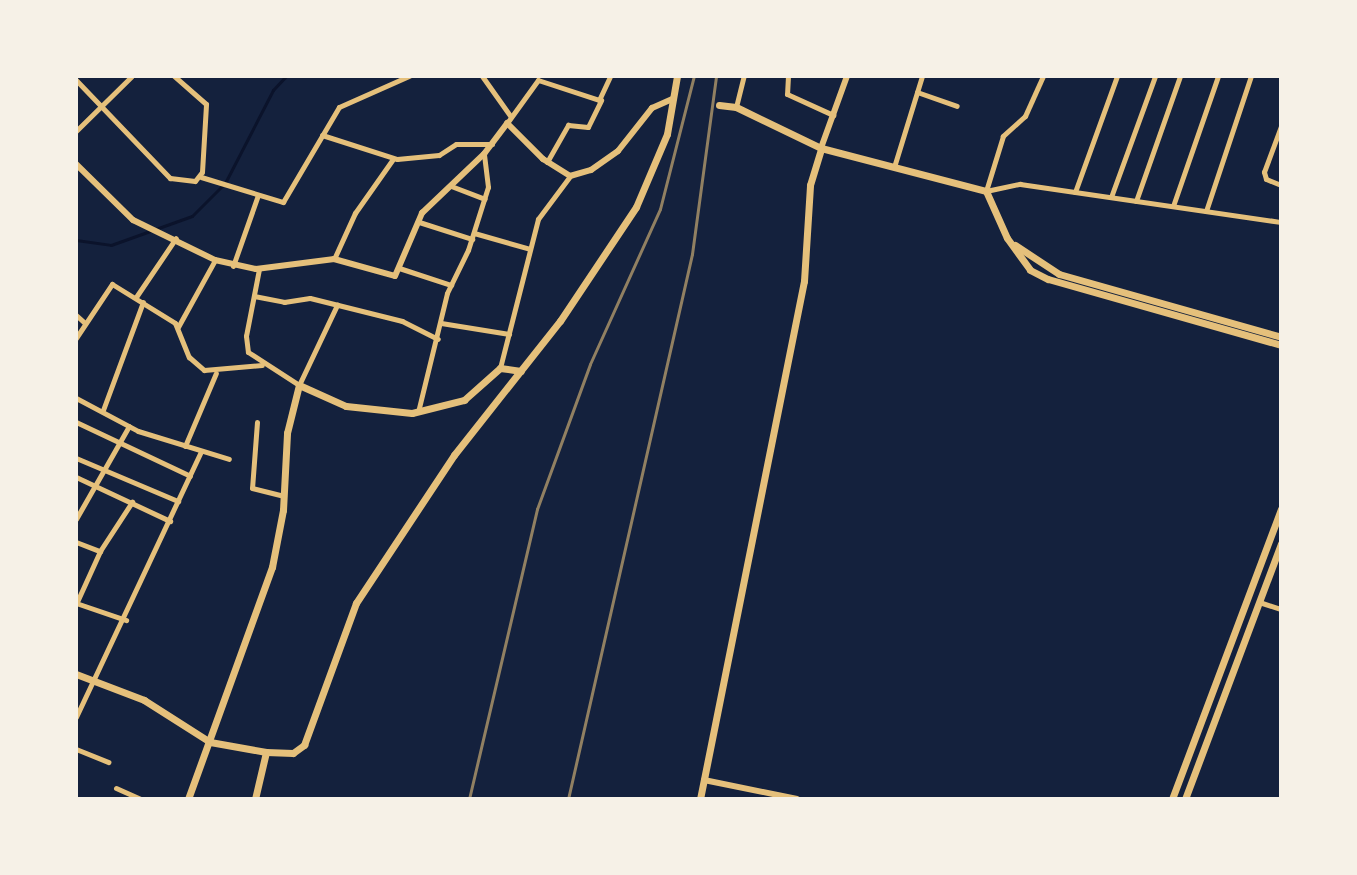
<!DOCTYPE html>
<html>
<head>
<meta charset="utf-8">
<style>
  body { margin:0 }
  #map { position:relative; width:1357px; height:875px; overflow:hidden; background:#14213d; font-family:"Archivo Narrow",sans-serif }
  div>[style] { position:absolute }
  .stream>* { height:3px; margin:-1.5px; padding:0 1.5px; transform-origin:1.5px; border-radius:1.5px; background:#0b132b }
  .minor>* { height:5px; margin:-2.5px; padding:0 2.5px; transform-origin:2.5px; border-radius:2.5px; background:#e5c07b }
  .tertiary>* { height:6px; margin:-3px; padding:0 3px; transform-origin:3px; border-radius:3px; background:#e5c07b }
  .secondary>* { height:7px; margin:-3.5px; padding:0 3.5px; transform-origin:3.5px; border-radius:3.5px; background:#e5c07b }
  .primary>* { height:7px; margin:-3.5px; padding:0 3.5px; transform-origin:3.5px; border-radius:3.5px; background:#e5c07b }
  .rail>* { height:3px; margin:-1.5px; padding:0 1.5px; transform-origin:1.5px; border-radius:1.5px; background:#918062 }
  span { translate:-50% -50%; white-space:nowrap; text-align:center; line-height:1.15; -webkit-text-stroke:6px #f6f1e7; paint-order:stroke }
  .frame { position:absolute; inset:0; border:78px solid #f6f1e7; pointer-events:none }
</style>
</head>
<body>
<div id="map">
  <div class="stream">
    <i style="left:76px;top:240px;width:35px;rotate:8deg"></i>
    <i style="left:111px;top:245px;width:86px;rotate:-19.7deg"></i>
    <i style="left:192px;top:216px;width:47px;rotate:-45deg"></i>
    <i style="left:225px;top:183px;width:105px;rotate:-62.7deg"></i>
    <i style="left:273px;top:90px;width:19px;rotate:-47deg"></i>
  </div>
  <div class="minor">
    <i style="left:482px;top:76px;width:50px;rotate:54.7deg"></i>
    <i style="left:788px;top:76px;width:18px;rotate:93deg"></i>
    <i style="left:787px;top:94px;width:51px;rotate:24.5deg"></i>
    <i style="left:1043px;top:76px;width:44px;rotate:114.2deg"></i>
    <i style="left:1025px;top:116px;width:30px;rotate:138deg"></i>
    <i style="left:1003px;top:136px;width:58px;rotate:107.2deg"></i>
    <i style="left:986px;top:191px;width:35px;rotate:-12deg"></i>
    <i style="left:1020px;top:184px;width:264px;rotate:8.3deg"></i>
    <i style="left:76px;top:80px;width:136px;rotate:46.2deg"></i>
    <i style="left:170px;top:178px;width:25px;rotate:7deg"></i>
    <i style="left:195px;top:181px;width:11px;rotate:-52deg"></i>
    <i style="left:202px;top:172px;width:68px;rotate:-86.6deg"></i>
    <i style="left:206px;top:104px;width:43px;rotate:-138.8deg"></i>
    <i style="left:917px;top:92px;width:42px;rotate:19.3deg"></i>
    <i style="left:736px;top:107px;width:32px;rotate:-76deg"></i>
    <i style="left:507px;top:123px;width:53px;rotate:-54.2deg"></i>
    <i style="left:538px;top:80px;width:64px;rotate:18.2deg"></i>
    <i style="left:599px;top:100px;width:26px;rotate:-65deg"></i>
    <i style="left:1281px;top:126px;width:49px;rotate:110.3deg"></i>
    <i style="left:1264px;top:172px;width:7px;rotate:74deg"></i>
    <i style="left:1266px;top:179px;width:16px;rotate:22deg"></i>
    <i style="left:76px;top:131px;width:78px;rotate:-44.5deg"></i>
    <i style="left:322px;top:135px;width:79px;rotate:17.7deg"></i>
    <i style="left:397px;top:159px;width:42px;rotate:-5.4deg"></i>
    <i style="left:439px;top:155px;width:20px;rotate:-33deg"></i>
    <i style="left:456px;top:144px;width:36px"></i>
    <i style="left:547px;top:162px;width:43px;rotate:-60.4deg"></i>
    <i style="left:568px;top:125px;width:20px;rotate:6deg"></i>
    <i style="left:588px;top:127px;width:30px;rotate:-64deg"></i>
    <i style="left:894px;top:167px;width:95px;rotate:-72.9deg"></i>
    <i style="left:201px;top:177px;width:86px;rotate:17deg"></i>
    <i style="left:283px;top:202px;width:110px;rotate:-59.5deg"></i>
    <i style="left:339px;top:107px;width:77px;rotate:-23.9deg"></i>
    <i style="left:451px;top:186px;width:36px;rotate:21deg"></i>
    <i style="left:1075px;top:192px;width:123px;rotate:-70.1deg"></i>
    <i style="left:1111px;top:197px;width:129px;rotate:-70deg"></i>
    <i style="left:1136px;top:201px;width:133px;rotate:-70.6deg"></i>
    <i style="left:1173px;top:206px;width:138px;rotate:-70.9deg"></i>
    <i style="left:1206px;top:211px;width:142px;rotate:-71.6deg"></i>
    <i style="left:419px;top:222px;width:56px;rotate:17.8deg"></i>
    <i style="left:474px;top:233px;width:58px;rotate:15.9deg"></i>
    <i style="left:334px;top:259px;width:51px;rotate:-65.5deg"></i>
    <i style="left:355px;top:213px;width:66px;rotate:-54.9deg"></i>
    <i style="left:233px;top:266px;width:75px;rotate:-70.6deg"></i>
    <i style="left:399px;top:268px;width:55px;rotate:18.1deg"></i>
    <i style="left:259px;top:269px;width:68px;rotate:101deg"></i>
    <i style="left:246px;top:336px;width:16px;rotate:83deg"></i>
    <i style="left:248px;top:352px;width:61px;rotate:32.9deg"></i>
    <i style="left:299px;top:385px;width:89px;rotate:-64.6deg"></i>
    <i style="left:254px;top:296px;width:31px;rotate:11deg"></i>
    <i style="left:284px;top:302px;width:26px;rotate:-9deg"></i>
    <i style="left:310px;top:298px;width:95px;rotate:14deg"></i>
    <i style="left:402px;top:321px;width:40px;rotate:26.6deg"></i>
    <i style="left:136px;top:297px;width:71px;rotate:-55.9deg"></i>
    <i style="left:76px;top:315px;width:12px;rotate:42deg"></i>
    <i style="left:441px;top:323px;width:69px;rotate:9.2deg"></i>
    <i style="left:178px;top:327px;width:77px;rotate:-61.1deg"></i>
    <i style="left:76px;top:338px;width:65px;rotate:-56.3deg"></i>
    <i style="left:112px;top:284px;width:74px;rotate:31.8deg"></i>
    <i style="left:175px;top:323px;width:37px;rotate:68deg"></i>
    <i style="left:189px;top:357px;width:20px;rotate:41deg"></i>
    <i style="left:204px;top:370px;width:58px;rotate:-4.9deg"></i>
    <i style="left:500px;top:368px;width:154px;rotate:-75.7deg"></i>
    <i style="left:538px;top:219px;width:54px;rotate:-53.3deg"></i>
    <i style="left:76px;top:398px;width:70px;rotate:28deg"></i>
    <i style="left:138px;top:431px;width:95px;rotate:17.1deg"></i>
    <i style="left:103px;top:410px;width:115px;rotate:-69.7deg"></i>
    <i style="left:418px;top:412px;width:122px;rotate:-76.3deg"></i>
    <i style="left:447px;top:293px;width:48px;rotate:-64deg"></i>
    <i style="left:468px;top:250px;width:66px;rotate:-72.4deg"></i>
    <i style="left:488px;top:187px;width:33px;rotate:-97deg"></i>
    <i style="left:76px;top:422px;width:126px;rotate:25.3deg"></i>
    <i style="left:257px;top:422px;width:66px;rotate:94.3deg"></i>
    <i style="left:252px;top:488px;width:33px;rotate:14deg"></i>
    <i style="left:185px;top:446px;width:79px;rotate:-67deg"></i>
    <i style="left:76px;top:458px;width:111px;rotate:22.9deg"></i>
    <i style="left:76px;top:477px;width:104px;rotate:25.1deg"></i>
    <i style="left:76px;top:519px;width:107px;rotate:-60.3deg"></i>
    <i style="left:76px;top:542px;width:26px;rotate:21deg"></i>
    <i style="left:1259px;top:602px;width:23px;rotate:18deg"></i>
    <i style="left:76px;top:603px;width:53px;rotate:18.8deg"></i>
    <i style="left:76px;top:604px;width:58px;rotate:-65.6deg"></i>
    <i style="left:100px;top:551px;width:59px;rotate:-56.9deg"></i>
    <i style="left:76px;top:717px;width:294px;rotate:-64.8deg"></i>
    <i style="left:76px;top:749px;width:35px;rotate:22deg"></i>
    <i style="left:116px;top:788px;width:27px;rotate:24deg"></i>
  </div>
  <div class="tertiary">
    <i style="left:821px;top:148px;width:77px;rotate:-70.1deg"></i>
    <i style="left:76px;top:164px;width:80px;rotate:44.5deg"></i>
    <i style="left:133px;top:220px;width:91px;rotate:26deg"></i>
    <i style="left:215px;top:260px;width:42px;rotate:12.4deg"></i>
    <i style="left:256px;top:269px;width:79px;rotate:-7.3deg"></i>
    <i style="left:334px;top:259px;width:63px;rotate:15.6deg"></i>
    <i style="left:395px;top:276px;width:69px;rotate:-66.8deg"></i>
    <i style="left:422px;top:213px;width:86px;rotate:-43.6deg"></i>
    <i style="left:484px;top:154px;width:39px;rotate:-53deg"></i>
    <i style="left:507px;top:123px;width:51px;rotate:45deg"></i>
    <i style="left:543px;top:159px;width:32px;rotate:32deg"></i>
    <i style="left:570px;top:176px;width:22px;rotate:-16deg"></i>
    <i style="left:591px;top:170px;width:33px;rotate:-35deg"></i>
    <i style="left:618px;top:151px;width:55px;rotate:-51.7deg"></i>
    <i style="left:652px;top:108px;width:24px;rotate:-24deg"></i>
    <i style="left:704px;top:780px;width:95px;rotate:11.5deg"></i>
  </div>
  <div class="secondary">
    <i style="left:76px;top:674px;width:73px;rotate:20.9deg"></i>
    <i style="left:144px;top:700px;width:78px;rotate:32.5deg"></i>
    <i style="left:210px;top:742px;width:57px;rotate:10.1deg"></i>
    <i style="left:188px;top:799px;width:247px;rotate:-70.1deg"></i>
    <i style="left:272px;top:567px;width:58px;rotate:-79.1deg"></i>
    <i style="left:283px;top:510px;width:77px;rotate:-87deg"></i>
    <i style="left:287px;top:433px;width:49px;rotate:-76deg"></i>
    <i style="left:299px;top:385px;width:51px;rotate:24.1deg"></i>
    <i style="left:346px;top:406px;width:66px;rotate:6.1deg"></i>
    <i style="left:412px;top:413px;width:54px;rotate:-14deg"></i>
    <i style="left:464px;top:400px;width:48px;rotate:-41.6deg"></i>
    <i style="left:500px;top:368px;width:21px;rotate:8deg"></i>
    <i style="left:700px;top:799px;width:528px;rotate:-78.65deg"></i>
    <i style="left:804px;top:281px;width:96px;rotate:-86.4deg"></i>
    <i style="left:810px;top:185px;width:39px;rotate:-73deg"></i>
    <i style="left:1172px;top:799px;width:310px;rotate:-69.4deg"></i>
    <i style="left:1185px;top:799px;width:273px;rotate:-69.4deg"></i>
  </div>
  <div class="primary">
    <i style="left:719px;top:105px;width:17px;rotate:7deg"></i>
    <i style="left:736px;top:107px;width:94px;rotate:25.8deg"></i>
    <i style="left:821px;top:148px;width:171px;rotate:14.6deg"></i>
    <i style="left:986px;top:191px;width:51px;rotate:65.9deg"></i>
    <i style="left:1007px;top:238px;width:39px;rotate:54deg"></i>
    <i style="left:1030px;top:270px;width:20px;rotate:27deg"></i>
    <i style="left:1048px;top:279px;width:242px;rotate:15.8deg"></i>
    <i style="left:1015px;top:245px;width:53px;rotate:33.4deg"></i>
    <i style="left:1059px;top:274px;width:231px;rotate:15.8deg"></i>
    <i style="left:255px;top:799px;width:48px;rotate:-76.8deg"></i>
    <i style="left:266px;top:752px;width:27px;rotate:2deg"></i>
    <i style="left:293px;top:753px;width:14px;rotate:-36deg"></i>
    <i style="left:304px;top:745px;width:151px;rotate:-69.9deg"></i>
    <i style="left:356px;top:603px;width:178px;rotate:-56.5deg"></i>
    <i style="left:454px;top:455px;width:171px;rotate:-51.7deg"></i>
    <i style="left:560px;top:321px;width:137px;rotate:-56.3deg"></i>
    <i style="left:636px;top:207px;width:79px;rotate:-67deg"></i>
    <i style="left:667px;top:134px;width:59px;rotate:-80.2deg"></i>
  </div>
  <div class="rail">
    <i style="left:469px;top:799px;width:298px;rotate:-76.8deg"></i>
    <i style="left:537px;top:509px;width:154px;rotate:-69.9deg"></i>
    <i style="left:590px;top:364px;width:170px;rotate:-65.7deg"></i>
    <i style="left:660px;top:209px;width:137px;rotate:-75.7deg"></i>
    <i style="left:568px;top:799px;width:559px;rotate:-77.18deg"></i>
    <i style="left:692px;top:254px;width:180px;rotate:-82.3deg"></i>
  </div>
  <div class="frame"></div>
</div>
</body>
</html>
